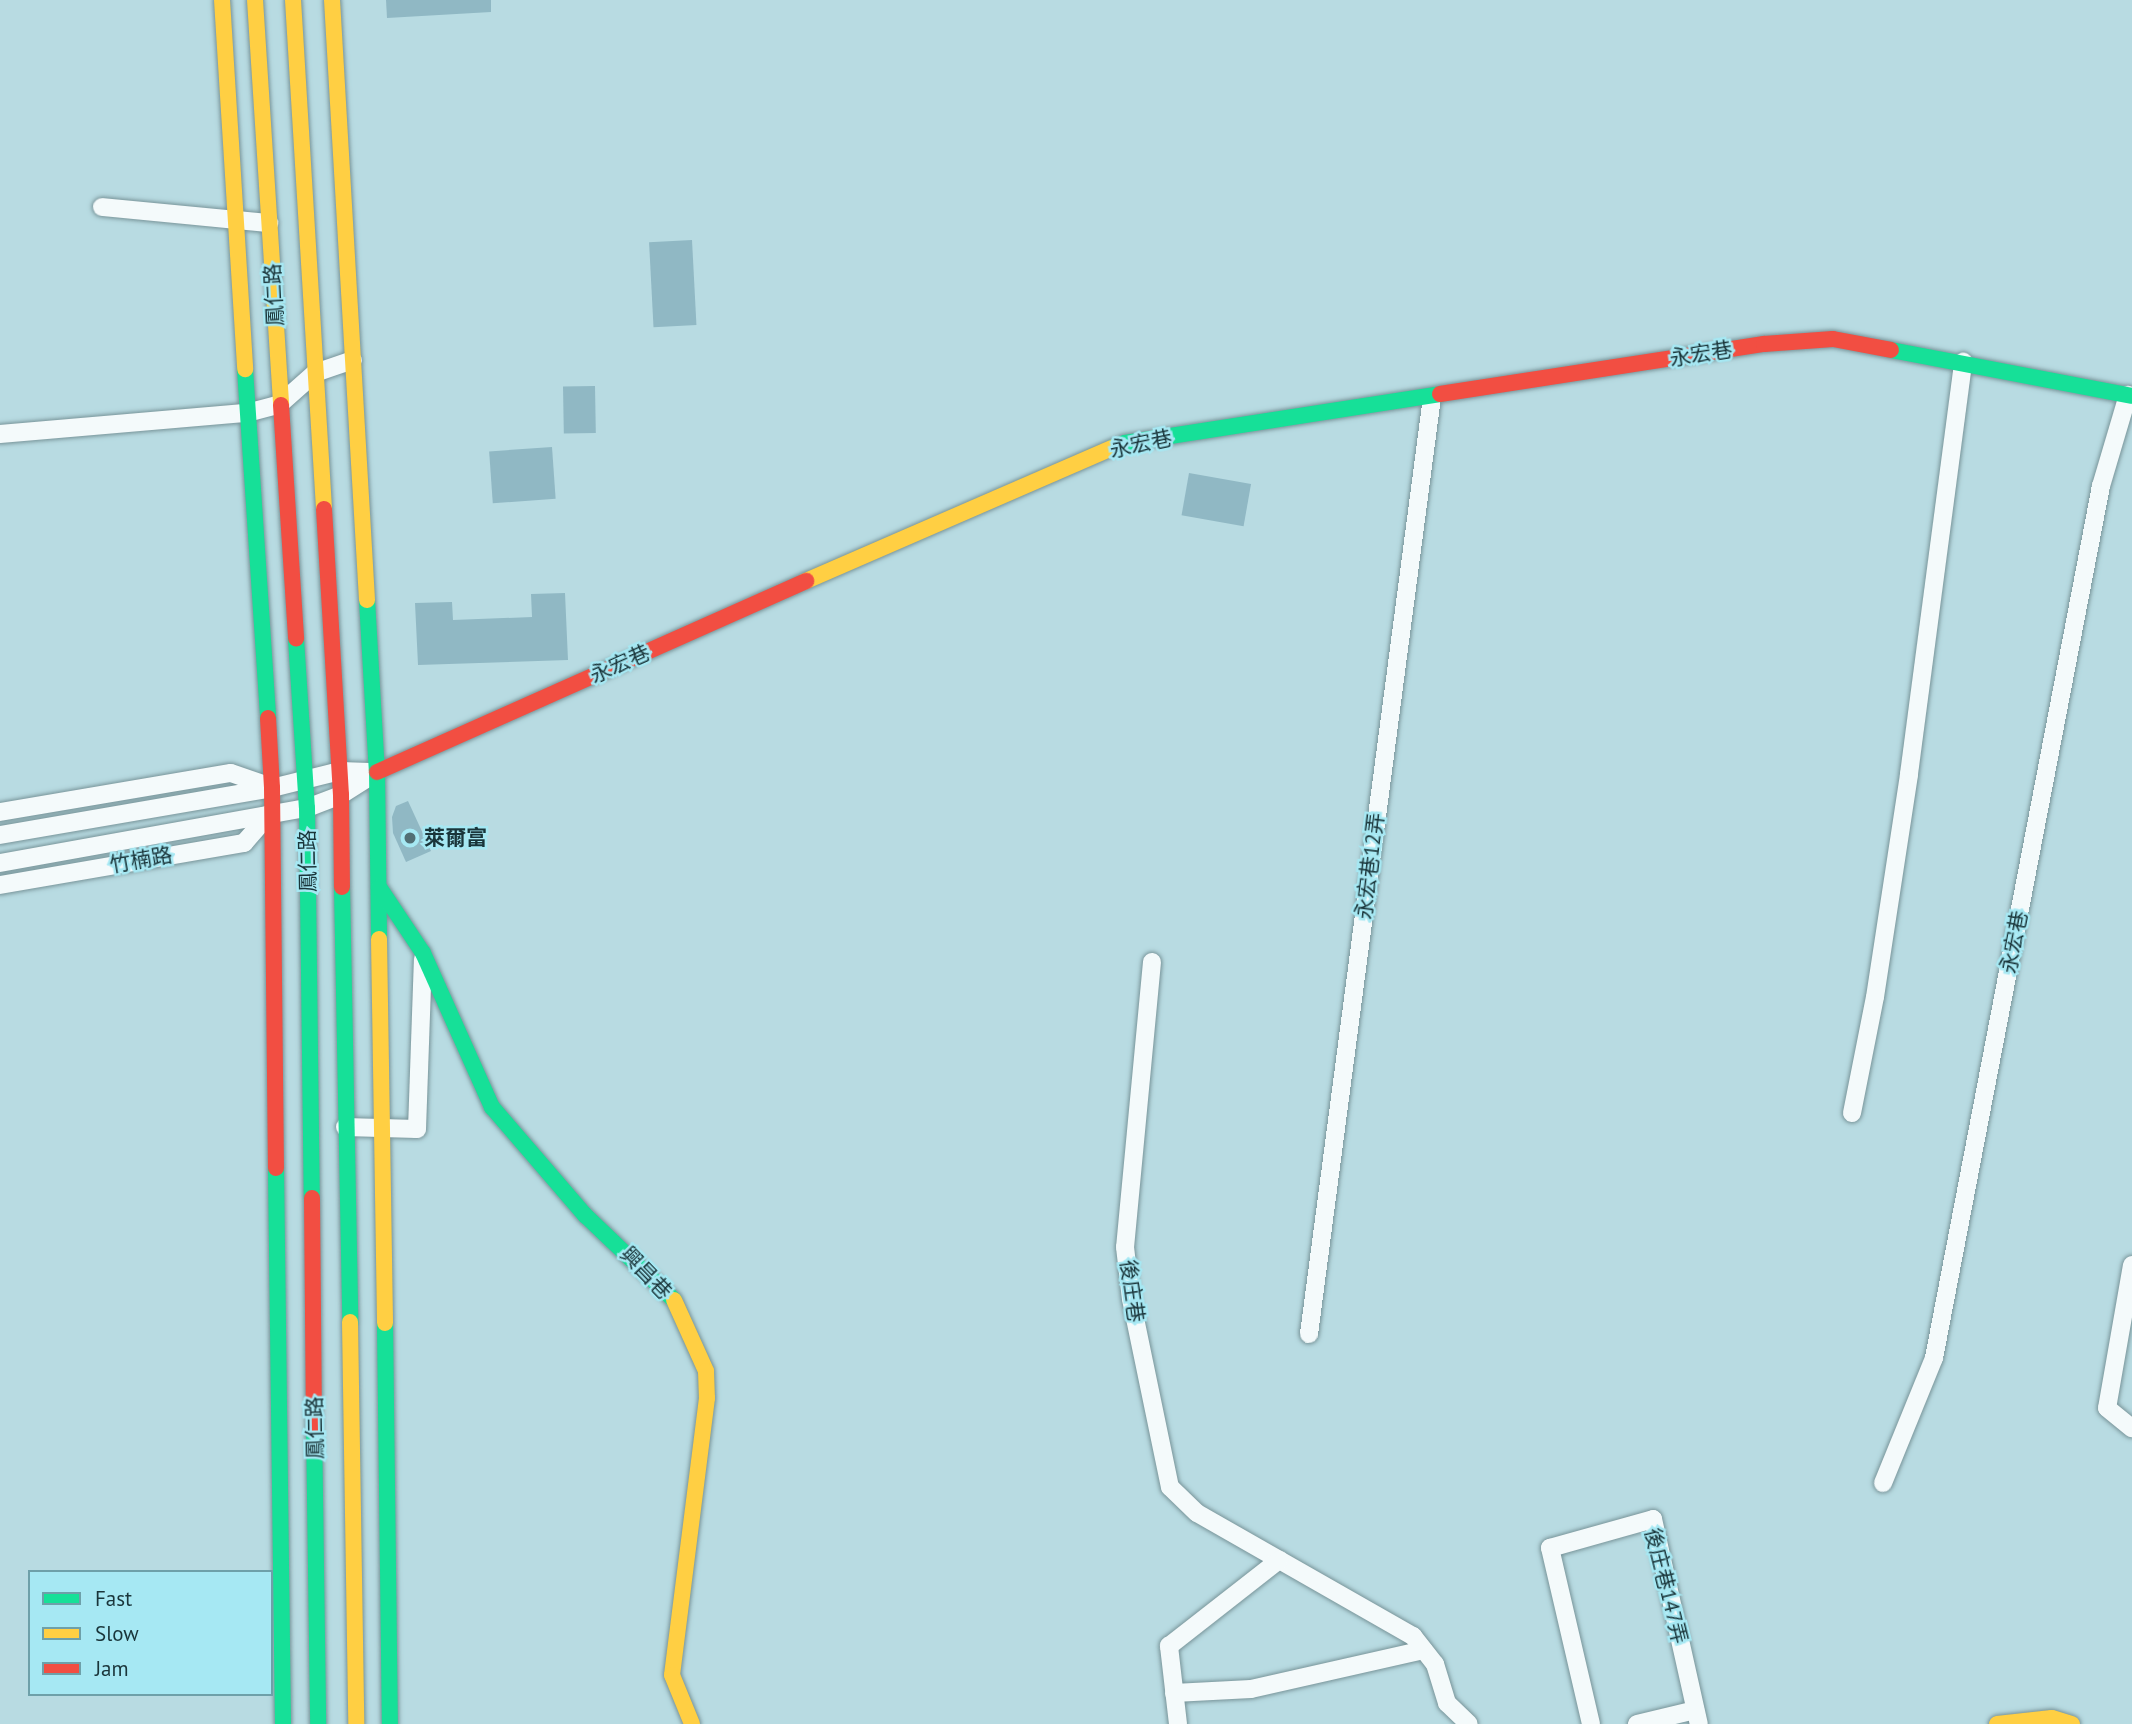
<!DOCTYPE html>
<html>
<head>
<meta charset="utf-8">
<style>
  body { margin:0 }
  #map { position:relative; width:2132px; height:1724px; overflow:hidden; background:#b8dbe2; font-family:"PT Sans","Noto Sans TC",sans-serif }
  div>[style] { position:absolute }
  .building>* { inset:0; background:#90b8c4; transform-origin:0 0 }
  .roads { filter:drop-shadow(0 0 2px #789499) drop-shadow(0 0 2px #789499) }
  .street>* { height:18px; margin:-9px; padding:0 9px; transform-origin:9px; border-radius:9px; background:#f4fafb }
  .fast>* { height:16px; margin:-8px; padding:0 8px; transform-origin:8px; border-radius:8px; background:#16e098 }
  .slow>* { height:16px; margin:-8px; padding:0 8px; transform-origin:8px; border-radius:8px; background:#ffcf43 }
  .jam>* { height:16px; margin:-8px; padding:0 8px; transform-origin:8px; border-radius:8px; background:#f24e42 }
  .dots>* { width:19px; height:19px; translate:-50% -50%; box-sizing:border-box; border:4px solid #a6e8f3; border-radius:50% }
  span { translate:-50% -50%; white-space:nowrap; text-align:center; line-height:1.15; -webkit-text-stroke:5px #a6e8f3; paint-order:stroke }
  .street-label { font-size:21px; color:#1a353a }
  .poi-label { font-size:21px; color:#1a353a; font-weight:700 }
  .left { translate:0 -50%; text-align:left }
  .legend { position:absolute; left:28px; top:1570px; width:245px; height:126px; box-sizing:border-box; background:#a6e8f3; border:2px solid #6ea0a9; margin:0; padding:9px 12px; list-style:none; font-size:21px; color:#1a353a }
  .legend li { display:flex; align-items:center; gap:14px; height:35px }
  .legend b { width:35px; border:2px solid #6ea0a9 }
</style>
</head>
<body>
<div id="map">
  <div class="building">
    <i style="clip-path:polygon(386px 0,491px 0,491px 12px,387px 18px)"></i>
    <i style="left:692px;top:240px;width:85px;height:43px;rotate:87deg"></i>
    <i style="left:595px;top:386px;width:47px;height:32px;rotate:89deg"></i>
    <i style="left:552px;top:447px;width:52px;height:63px;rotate:86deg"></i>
    <i style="left:1189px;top:473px;width:63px;height:43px;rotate:10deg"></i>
    <i style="clip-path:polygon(565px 593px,568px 660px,418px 665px,415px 603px,452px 602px,453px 620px,532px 617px,531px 594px)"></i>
    <i style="clip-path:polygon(408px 801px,431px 851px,406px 862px,393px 833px,392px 817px,396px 806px)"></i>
  </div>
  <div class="roads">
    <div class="street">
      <i style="left:102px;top:207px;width:168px;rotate:5.5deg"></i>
      <i style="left:0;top:434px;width:248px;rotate:-4.9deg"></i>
      <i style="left:247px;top:413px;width:34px;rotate:-15deg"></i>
      <i style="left:280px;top:404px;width:47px;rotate:-41.5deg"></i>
      <i style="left:315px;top:373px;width:40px;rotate:-18.9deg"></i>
      <i style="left:0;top:812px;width:234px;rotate:-9.6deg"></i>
      <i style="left:231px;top:773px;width:39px;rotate:19deg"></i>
      <i style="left:0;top:835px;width:276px;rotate:-9.8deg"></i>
      <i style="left:272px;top:788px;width:70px;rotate:-14deg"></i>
      <i style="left:340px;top:771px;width:37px;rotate:2deg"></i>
      <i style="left:0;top:863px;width:312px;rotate:-10.2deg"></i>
      <i style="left:307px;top:808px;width:36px;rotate:-21deg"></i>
      <i style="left:341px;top:795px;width:43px;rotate:-32.6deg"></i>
      <i style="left:0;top:885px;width:248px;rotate:-9.8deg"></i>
      <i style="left:244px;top:843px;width:40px;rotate:-49deg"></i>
      <i style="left:1152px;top:962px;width:286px;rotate:95.4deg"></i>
      <i style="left:1125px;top:1247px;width:52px;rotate:83.4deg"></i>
      <i style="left:1131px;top:1299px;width:192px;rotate:78.3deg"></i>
      <i style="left:1170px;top:1487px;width:37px;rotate:44deg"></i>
      <i style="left:1197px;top:1513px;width:249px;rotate:29.7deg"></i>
      <i style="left:1413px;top:1636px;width:36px;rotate:52deg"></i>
      <i style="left:1435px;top:1664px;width:41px;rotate:72.9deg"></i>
      <i style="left:1447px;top:1703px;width:30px;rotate:44deg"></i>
      <i style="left:1852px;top:1113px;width:118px;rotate:-78.8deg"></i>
      <i style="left:1875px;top:997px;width:226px;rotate:-81.3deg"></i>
      <i style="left:1909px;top:774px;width:416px;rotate:-82.5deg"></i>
      <i style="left:345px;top:1127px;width:72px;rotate:1.6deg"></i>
      <i style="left:417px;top:1129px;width:170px;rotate:-88deg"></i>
      <i style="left:2132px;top:1265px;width:145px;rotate:99.9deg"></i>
      <i style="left:2107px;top:1408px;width:32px;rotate:39deg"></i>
      <i style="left:1309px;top:1334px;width:945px;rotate:-82.52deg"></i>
      <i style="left:1883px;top:1483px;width:135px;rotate:-67.8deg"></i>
      <i style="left:1934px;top:1358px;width:888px;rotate:-79.16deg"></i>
      <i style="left:2101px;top:486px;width:95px;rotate:-73.5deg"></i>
      <i style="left:1174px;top:1693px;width:77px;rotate:-3deg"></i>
      <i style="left:1251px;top:1689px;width:177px;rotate:-12.7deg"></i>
      <i style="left:1178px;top:1724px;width:79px;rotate:-96.6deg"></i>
      <i style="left:1169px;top:1646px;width:140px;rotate:-38deg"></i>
      <i style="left:1591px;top:1724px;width:181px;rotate:-103.1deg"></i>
      <i style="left:1550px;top:1548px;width:107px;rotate:-15.7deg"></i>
      <i style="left:1653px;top:1519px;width:210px;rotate:77.4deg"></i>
      <i style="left:1637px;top:1724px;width:60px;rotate:-13.6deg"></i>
    </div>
    <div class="fast">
      <i style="left:1891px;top:350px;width:245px;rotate:10.8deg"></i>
      <i style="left:245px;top:369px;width:350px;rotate:86.2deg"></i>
      <i style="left:1112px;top:448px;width:14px;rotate:-21deg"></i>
      <i style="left:1125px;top:443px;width:319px;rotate:-8.8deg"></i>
      <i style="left:367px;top:600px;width:172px;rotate:86.7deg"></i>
      <i style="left:377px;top:772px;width:167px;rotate:89.3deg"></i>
      <i style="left:296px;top:639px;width:169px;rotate:86.3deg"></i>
      <i style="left:307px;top:808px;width:390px;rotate:89.3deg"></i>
      <i style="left:342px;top:887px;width:435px;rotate:88.9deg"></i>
      <i style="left:379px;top:887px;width:79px;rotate:56.3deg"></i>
      <i style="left:423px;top:953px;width:169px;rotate:65.9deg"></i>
      <i style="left:492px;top:1107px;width:143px;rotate:49.3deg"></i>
      <i style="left:585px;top:1215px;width:123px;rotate:43.7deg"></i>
      <i style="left:276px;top:1168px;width:556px;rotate:89.28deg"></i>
      <i style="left:385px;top:1323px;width:401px;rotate:89.3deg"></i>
      <i style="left:314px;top:1424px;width:300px;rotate:89.2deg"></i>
    </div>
    <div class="slow">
      <i style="left:222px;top:0;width:370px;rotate:86.4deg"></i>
      <i style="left:255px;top:0;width:406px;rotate:86.3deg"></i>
      <i style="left:293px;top:0;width:510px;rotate:86.51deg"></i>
      <i style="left:332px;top:0;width:601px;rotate:86.66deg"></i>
      <i style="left:806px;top:581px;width:334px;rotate:-23.5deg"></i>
      <i style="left:379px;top:939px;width:384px;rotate:89.1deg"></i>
      <i style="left:674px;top:1300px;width:78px;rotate:65.7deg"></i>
      <i style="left:706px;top:1371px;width:27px;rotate:88deg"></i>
      <i style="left:707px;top:1398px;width:279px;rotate:97.2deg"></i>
      <i style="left:672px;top:1675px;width:53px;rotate:67.8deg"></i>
      <i style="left:350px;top:1322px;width:402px;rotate:89.1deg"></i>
      <i style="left:1997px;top:1724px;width:55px;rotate:-6.2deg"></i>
      <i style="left:2052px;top:1718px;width:21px;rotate:17deg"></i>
    </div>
    <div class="jam">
      <i style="left:1440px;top:394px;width:328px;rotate:-8.8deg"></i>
      <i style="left:1764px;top:344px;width:69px;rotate:-4.1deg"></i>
      <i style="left:1833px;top:339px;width:59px;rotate:10.7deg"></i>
      <i style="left:281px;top:405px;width:234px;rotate:86.3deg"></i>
      <i style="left:324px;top:509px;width:287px;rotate:86.6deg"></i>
      <i style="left:341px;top:795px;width:92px;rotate:89.4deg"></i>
      <i style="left:268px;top:718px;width:70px;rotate:86.7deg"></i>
      <i style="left:272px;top:788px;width:380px;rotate:89.4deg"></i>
      <i style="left:377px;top:772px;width:470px;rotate:-24deg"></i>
      <i style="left:312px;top:1198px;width:226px;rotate:89.5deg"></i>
    </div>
  </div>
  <div class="dots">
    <i style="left:410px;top:838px;background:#516f75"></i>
  </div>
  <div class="street-label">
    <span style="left:274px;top:295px;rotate:-93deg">鳳仁路</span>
    <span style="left:1701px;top:354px;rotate:-9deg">永宏巷</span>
    <span style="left:1141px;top:444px;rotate:-12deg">永宏巷</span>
    <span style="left:620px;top:664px;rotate:-24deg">永宏巷</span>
    <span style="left:141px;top:860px;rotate:-10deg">竹楠路</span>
    <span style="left:308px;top:861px;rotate:-91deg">鳳仁路</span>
    <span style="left:1370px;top:866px;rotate:-83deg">永宏巷12弄</span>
    <span style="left:2014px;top:942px;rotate:-79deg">永宏巷</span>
    <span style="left:646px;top:1273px;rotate:46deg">興昌巷</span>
    <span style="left:1132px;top:1291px;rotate:82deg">後庄巷</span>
    <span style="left:315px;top:1428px;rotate:-91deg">鳳仁路</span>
    <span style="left:1666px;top:1586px;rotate:76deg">後庄巷147弄</span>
  </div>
  <div class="poi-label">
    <span class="left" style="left:424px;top:838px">萊爾富</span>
  </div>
  <ul class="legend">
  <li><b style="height:9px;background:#16e098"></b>Fast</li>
  <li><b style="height:9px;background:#ffcf43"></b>Slow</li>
  <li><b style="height:9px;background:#f24e42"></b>Jam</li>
  </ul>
</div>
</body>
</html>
